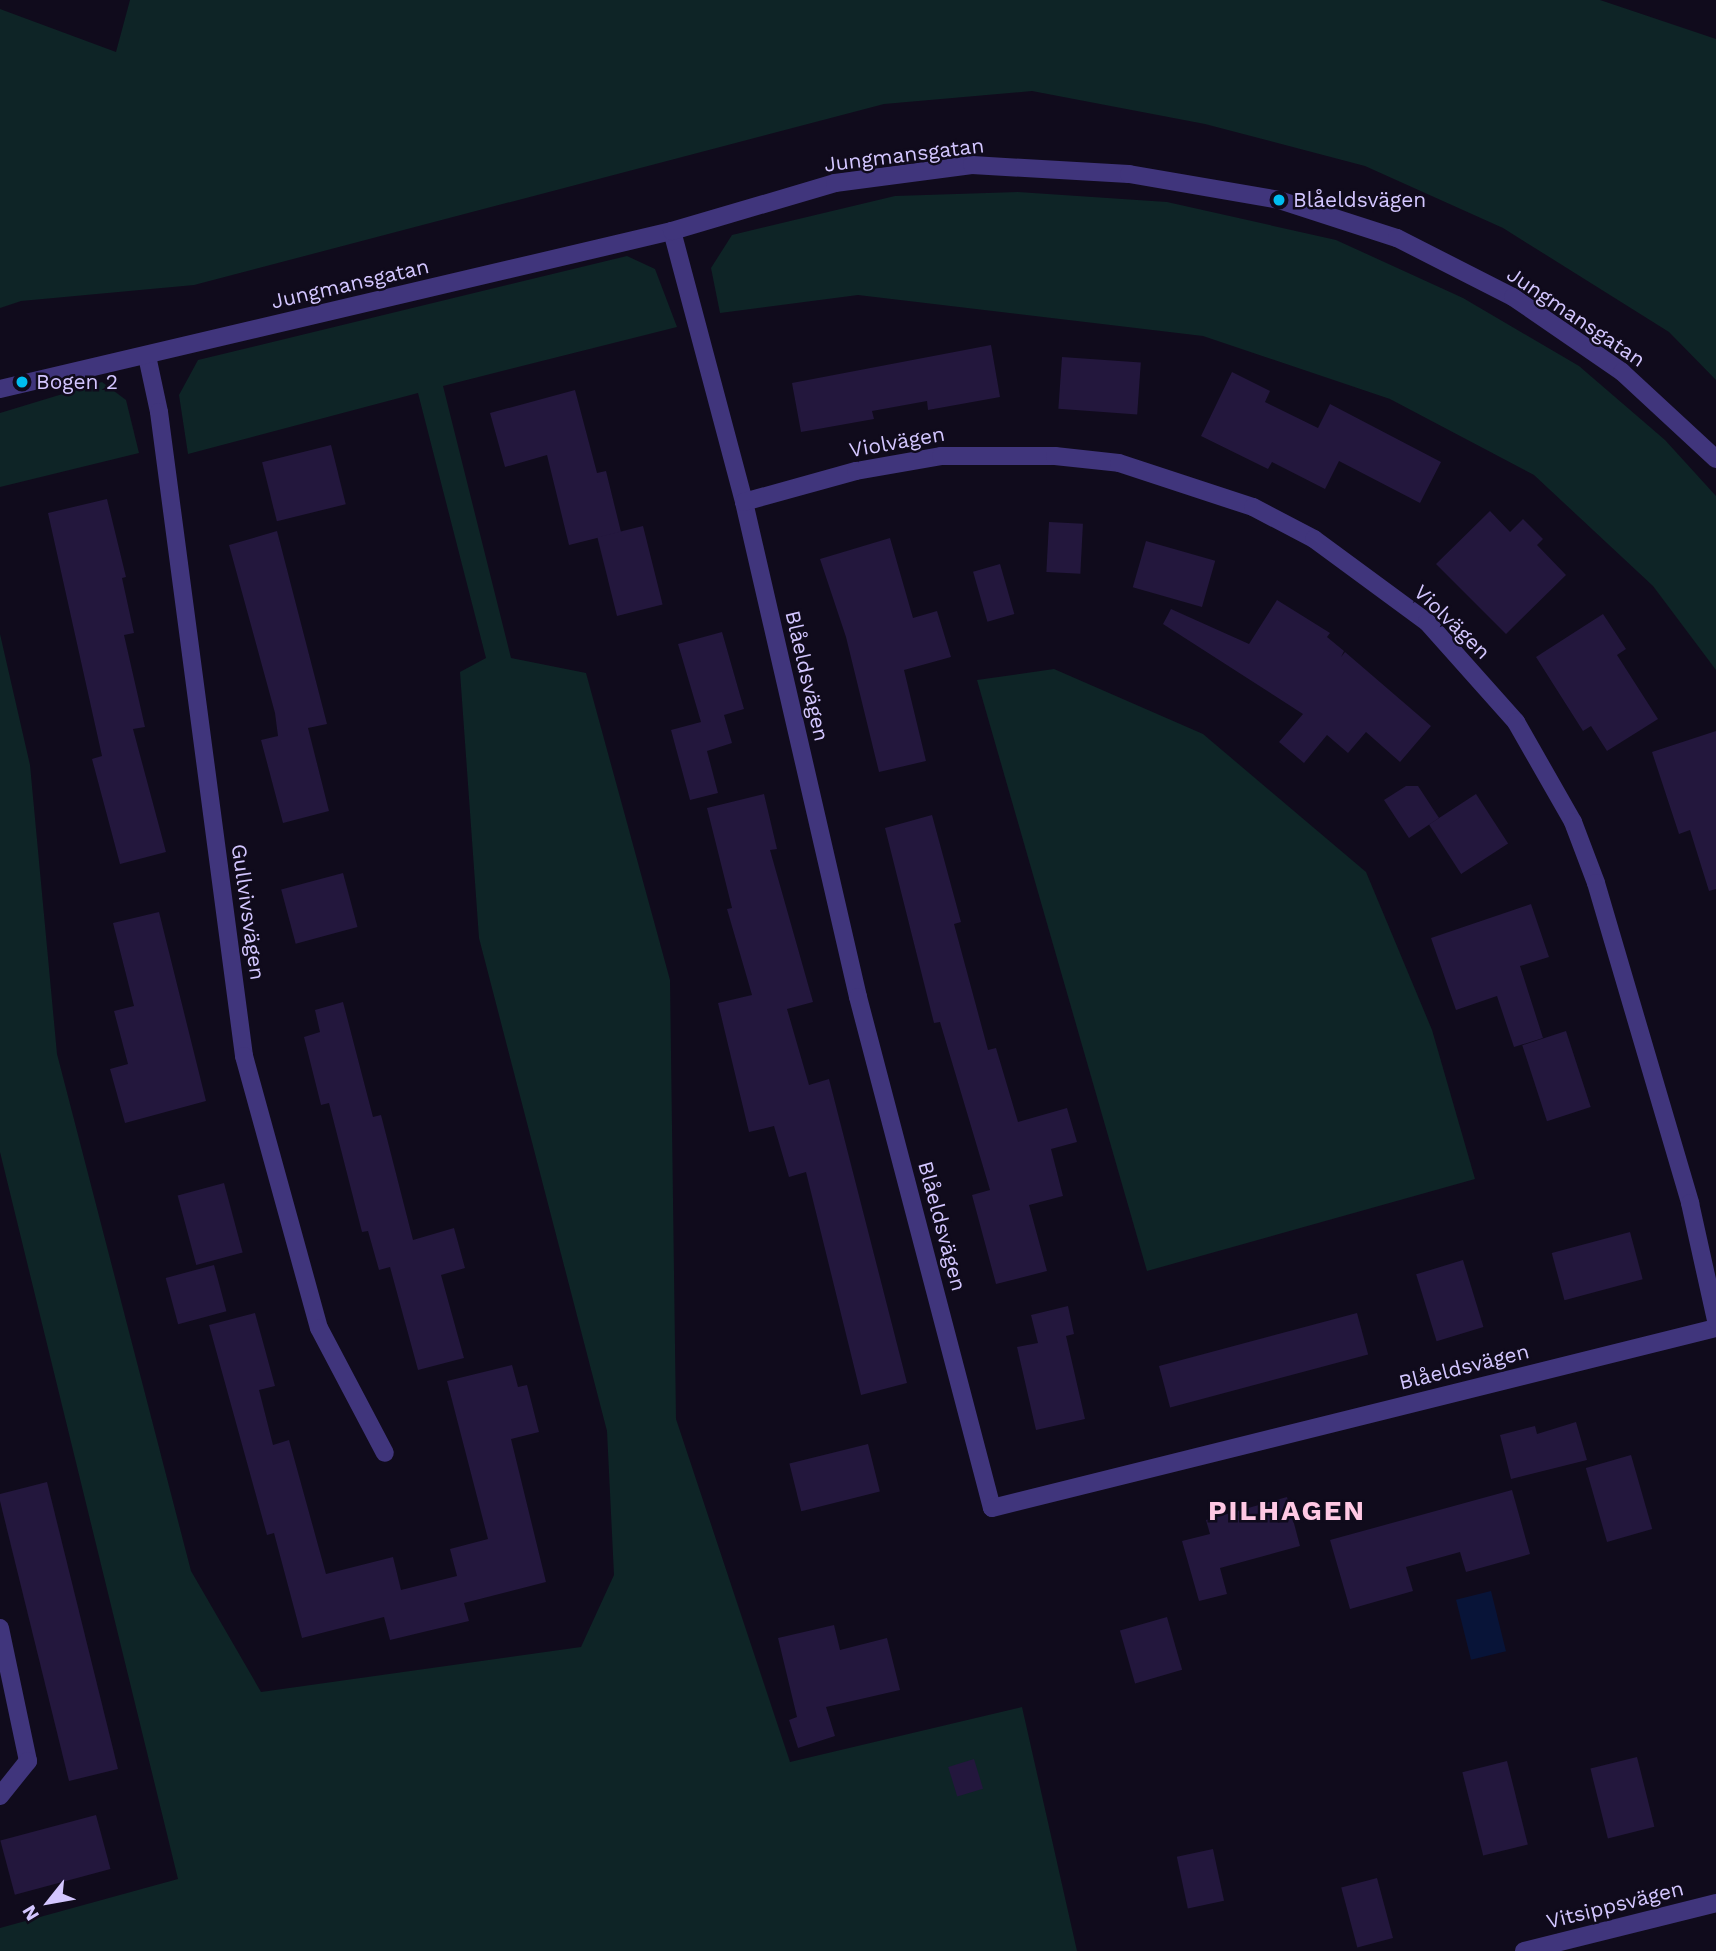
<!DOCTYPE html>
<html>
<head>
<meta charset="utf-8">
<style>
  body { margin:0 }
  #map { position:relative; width:1716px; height:1951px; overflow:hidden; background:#100b1c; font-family:"Work Sans",sans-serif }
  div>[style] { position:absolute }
  .green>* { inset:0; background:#0e2426 }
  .water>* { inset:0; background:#081438; transform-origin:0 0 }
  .building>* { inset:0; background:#23173d; transform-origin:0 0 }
  .minor>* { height:18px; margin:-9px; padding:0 9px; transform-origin:9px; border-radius:9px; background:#40357c }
  .dots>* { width:19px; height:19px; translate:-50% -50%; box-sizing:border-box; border:4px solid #100b1c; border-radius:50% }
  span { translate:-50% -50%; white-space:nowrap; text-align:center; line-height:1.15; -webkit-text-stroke:5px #100b1c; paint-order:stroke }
  .street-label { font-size:21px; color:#d3c6ff }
  .poi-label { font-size:21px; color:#d3c6ff }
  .left { translate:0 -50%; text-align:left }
  .district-label { font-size:28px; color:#ffc8e4; font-weight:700; letter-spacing:2px }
  .north { position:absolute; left:14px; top:1867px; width:70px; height:70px; -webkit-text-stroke:5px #100b1c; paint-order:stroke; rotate:239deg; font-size:19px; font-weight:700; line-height:28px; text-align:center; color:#d3c6ff }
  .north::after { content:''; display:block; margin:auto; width:24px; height:32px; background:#d3c6ff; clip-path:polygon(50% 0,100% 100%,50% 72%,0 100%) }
</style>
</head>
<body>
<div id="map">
  <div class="green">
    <i style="clip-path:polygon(130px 0,1600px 0,1716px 39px,1716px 380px,1669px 332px,1503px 228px,1365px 166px,1205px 124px,1032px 91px,884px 104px,194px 285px,21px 301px,0 308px,0 9px,116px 52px)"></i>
    <i style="clip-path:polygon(1018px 192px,1167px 202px,1336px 240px,1463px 298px,1579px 366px,1665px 440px,1716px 496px,1716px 670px,1653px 586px,1534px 475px,1390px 399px,1203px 336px,858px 295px,720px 313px,711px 268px,732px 235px,895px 196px)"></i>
    <i style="clip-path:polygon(627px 256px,655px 269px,677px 327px,443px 386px,511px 658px,586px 673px,670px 980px,676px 1419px,790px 1762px,1022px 1707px,1077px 1951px,0 1951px,0 1928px,178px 1879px,0 1152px,0 634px,30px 765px,57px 1054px,191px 1571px,261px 1692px,581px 1647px,614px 1575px,607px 1431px,479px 938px,460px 672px,486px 658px,418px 393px,188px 454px,179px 395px,198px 360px)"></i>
    <i style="clip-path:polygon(102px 382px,126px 400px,139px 453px,0 487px,0 413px)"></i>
    <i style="clip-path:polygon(1054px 669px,1203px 734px,1366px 872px,1432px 1030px,1475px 1179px,1147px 1271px,977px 680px)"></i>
  </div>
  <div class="water">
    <i style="left:1491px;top:1591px;width:62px;height:36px;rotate:76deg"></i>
  </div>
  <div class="building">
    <i style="clip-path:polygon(991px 345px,1000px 397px,928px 410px,927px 401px,872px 411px,874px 419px,801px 432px,792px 383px)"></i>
    <i style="left:1062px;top:357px;width:79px;height:52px;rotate:4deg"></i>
    <i style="clip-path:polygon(1232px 372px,1270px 391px,1265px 402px,1318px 428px,1330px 404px,1441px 462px,1420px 503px,1339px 461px,1325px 489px,1272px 462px,1268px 469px,1201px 436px)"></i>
    <i style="clip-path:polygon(575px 390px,597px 473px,606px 471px,621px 532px,569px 545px,547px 455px,505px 467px,490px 413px)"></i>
    <i style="left:331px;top:445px;width:61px;height:71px;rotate:76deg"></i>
    <i style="clip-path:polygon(107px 499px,126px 577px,122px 578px,134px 633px,124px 635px,145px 727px,133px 729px,166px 852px,120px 864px,92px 759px,102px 756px,48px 513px)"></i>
    <i style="clip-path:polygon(1490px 511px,1510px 532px,1523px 519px,1543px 539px,1537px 545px,1566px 575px,1506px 634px,1436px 564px)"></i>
    <i style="left:1049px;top:522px;width:34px;height:50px;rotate:3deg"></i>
    <i style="left:643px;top:526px;width:81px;height:47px;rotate:76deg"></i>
    <i style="clip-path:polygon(277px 531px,327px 724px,308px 728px,329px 811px,283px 823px,261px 740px,278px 736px,275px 713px,229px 545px)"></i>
    <i style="clip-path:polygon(890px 538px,913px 618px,937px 611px,951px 657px,904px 670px,926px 761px,879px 772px,846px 637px,820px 559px)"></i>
    <i style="left:1146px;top:541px;width:72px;height:48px;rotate:16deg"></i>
    <i style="left:1000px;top:564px;width:52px;height:28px;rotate:74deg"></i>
    <i style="clip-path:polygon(1277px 600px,1330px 633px,1327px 637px,1344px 651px,1341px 657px,1345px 652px,1431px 726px,1400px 762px,1366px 732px,1348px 753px,1327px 735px,1304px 763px,1279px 742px,1303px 714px,1163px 624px,1171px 609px,1249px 644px)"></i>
    <i style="clip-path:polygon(1603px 614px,1626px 649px,1617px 655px,1658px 719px,1607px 751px,1591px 726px,1583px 731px,1536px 657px)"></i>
    <i style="clip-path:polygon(722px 632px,744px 709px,724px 715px,732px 743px,707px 751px,718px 793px,690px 800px,671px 730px,701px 722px,678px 644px)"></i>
    <i style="clip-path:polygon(1716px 731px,1716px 889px,1709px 891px,1690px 830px,1679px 834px,1652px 752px)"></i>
    <i style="clip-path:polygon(1406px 786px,1418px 786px,1439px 818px,1409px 838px,1384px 800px)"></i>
    <i style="clip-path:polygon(764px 794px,777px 849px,770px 850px,813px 1002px,787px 1009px,809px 1085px,829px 1079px,907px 1383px,861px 1395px,806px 1172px,789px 1177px,774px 1126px,749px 1132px,718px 1003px,752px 995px,727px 909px,732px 908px,707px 808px)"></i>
    <i style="left:1476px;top:794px;width:59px;height:56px;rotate:57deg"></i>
    <i style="clip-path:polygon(932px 815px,961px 922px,954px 924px,988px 1050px,996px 1048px,1018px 1122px,1067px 1108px,1077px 1142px,1051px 1149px,1063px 1196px,1029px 1205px,1047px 1271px,996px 1284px,972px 1195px,990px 1190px,940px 1022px,934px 1023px,885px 828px)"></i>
    <i style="left:343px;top:873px;width:56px;height:64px;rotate:75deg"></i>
    <i style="clip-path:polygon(1531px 904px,1549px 957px,1520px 966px,1543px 1038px,1514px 1047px,1497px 996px,1456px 1010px,1431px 938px)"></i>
    <i style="clip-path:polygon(159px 912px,206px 1101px,125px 1123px,110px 1069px,128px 1064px,114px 1011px,134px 1006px,113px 923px)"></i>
    <i style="clip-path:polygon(343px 1002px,373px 1117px,381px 1115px,413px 1240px,454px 1228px,465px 1268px,441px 1275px,464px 1358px,418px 1370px,390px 1267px,379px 1270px,368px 1231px,362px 1232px,329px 1103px,321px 1105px,304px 1037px,320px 1032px,315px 1010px)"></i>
    <i style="left:1566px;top:1031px;width:80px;height:46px;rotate:72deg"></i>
    <i style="left:224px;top:1183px;width:72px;height:48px;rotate:75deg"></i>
    <i style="left:1630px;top:1232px;width:49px;height:81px;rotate:75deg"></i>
    <i style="left:1463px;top:1260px;width:70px;height:49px;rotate:73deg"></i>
    <i style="left:214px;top:1265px;width:48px;height:50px;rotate:75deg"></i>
    <i style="clip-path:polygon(1068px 1306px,1074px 1334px,1066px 1336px,1085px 1419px,1036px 1430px,1017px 1347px,1038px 1343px,1031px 1315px)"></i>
    <i style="clip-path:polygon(255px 1313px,275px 1386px,259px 1390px,273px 1445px,289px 1440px,326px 1574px,393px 1557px,401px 1590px,457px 1576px,450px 1549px,488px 1539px,447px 1381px,512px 1365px,518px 1387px,527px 1385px,539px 1432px,511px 1439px,546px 1582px,464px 1603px,469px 1621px,390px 1640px,384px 1617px,302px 1638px,274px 1533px,267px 1535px,209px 1325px)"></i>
    <i style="left:1357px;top:1313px;width:43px;height:205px;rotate:75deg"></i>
    <i style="clip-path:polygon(1576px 1422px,1587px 1460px,1511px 1479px,1500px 1435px,1535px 1426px,1537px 1434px)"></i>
    <i style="left:868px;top:1444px;width:49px;height:81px;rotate:76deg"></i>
    <i style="left:1631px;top:1455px;width:77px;height:47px;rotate:74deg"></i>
    <i style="clip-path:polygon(47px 1482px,118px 1769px,69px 1781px,0 1501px,0 1494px)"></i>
    <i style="clip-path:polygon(1512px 1490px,1530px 1554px,1466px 1572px,1460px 1552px,1406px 1567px,1413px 1591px,1350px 1609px,1330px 1540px)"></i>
    <i style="clip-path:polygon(1287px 1497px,1300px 1546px,1220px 1568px,1227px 1594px,1199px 1601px,1182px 1541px,1210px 1534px,1206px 1520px)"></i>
    <i style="left:1167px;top:1617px;width:55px;height:49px;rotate:74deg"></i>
    <i style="clip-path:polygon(834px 1625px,840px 1650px,887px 1638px,900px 1690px,826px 1707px,835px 1736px,798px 1748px,789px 1720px,797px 1717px,778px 1638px)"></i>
    <i style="left:1637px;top:1757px;width:72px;height:48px;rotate:76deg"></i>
    <i style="left:974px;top:1759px;width:31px;height:27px;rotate:73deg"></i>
    <i style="left:1507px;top:1761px;width:86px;height:46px;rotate:76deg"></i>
    <i style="left:96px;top:1815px;width:56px;height:99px;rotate:75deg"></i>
    <i style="left:1213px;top:1849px;width:53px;height:37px;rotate:78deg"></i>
    <i style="left:1377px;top:1878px;width:62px;height:37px;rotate:75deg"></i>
  </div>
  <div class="minor">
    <i style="left:672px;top:231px;width:280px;rotate:75.1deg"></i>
    <i style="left:744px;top:502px;width:508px;rotate:77.03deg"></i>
    <i style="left:858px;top:997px;width:528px;rotate:75.31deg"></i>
    <i style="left:992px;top:1508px;width:746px;rotate:-13.96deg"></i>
    <i style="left:147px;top:356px;width:57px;rotate:77.9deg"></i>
    <i style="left:159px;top:412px;width:650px;rotate:82.48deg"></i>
    <i style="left:244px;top:1056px;width:282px;rotate:74.6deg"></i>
    <i style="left:319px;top:1328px;width:141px;rotate:62.2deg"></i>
    <i style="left:0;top:389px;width:690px;rotate:-13.23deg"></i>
    <i style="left:672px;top:231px;width:170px;rotate:-16.4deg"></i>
    <i style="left:835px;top:183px;width:138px;rotate:-7.5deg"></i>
    <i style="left:972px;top:165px;width:157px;rotate:3.3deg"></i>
    <i style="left:1129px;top:174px;width:152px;rotate:9.8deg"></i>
    <i style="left:1279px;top:200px;width:124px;rotate:17.9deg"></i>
    <i style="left:1397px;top:238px;width:130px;rotate:27deg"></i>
    <i style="left:1513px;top:297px;width:132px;rotate:34.5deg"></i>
    <i style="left:1622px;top:372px;width:128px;rotate:42.8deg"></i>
    <i style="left:744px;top:502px;width:116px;rotate:-15.5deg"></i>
    <i style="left:856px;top:471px;width:86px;rotate:-10deg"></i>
    <i style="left:941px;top:456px;width:114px"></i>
    <i style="left:1055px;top:456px;width:64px;rotate:6.2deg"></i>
    <i style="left:1119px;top:463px;width:141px;rotate:18.2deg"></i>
    <i style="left:1253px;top:507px;width:69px;rotate:27.7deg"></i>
    <i style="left:1314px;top:539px;width:140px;rotate:36.3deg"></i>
    <i style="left:1427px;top:622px;width:134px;rotate:48.3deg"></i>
    <i style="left:1516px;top:722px;width:115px;rotate:60.3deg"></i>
    <i style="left:1573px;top:822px;width:65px;rotate:69.3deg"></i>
    <i style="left:1596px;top:883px;width:334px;rotate:73.6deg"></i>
    <i style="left:1690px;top:1203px;width:120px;rotate:77.5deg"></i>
    <i style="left:0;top:1628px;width:136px;rotate:78.1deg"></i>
    <i style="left:28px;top:1761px;width:45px;rotate:128.7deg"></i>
    <i style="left:1524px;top:1951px;width:198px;rotate:-14deg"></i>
  </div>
  <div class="dots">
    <i style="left:1279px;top:200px;background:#00bdf1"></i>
    <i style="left:22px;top:382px;background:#00bdf1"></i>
  </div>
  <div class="street-label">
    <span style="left:904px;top:155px;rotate:-7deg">Jungmansgatan</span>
    <span style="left:350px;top:284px;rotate:-13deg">Jungmansgatan</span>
    <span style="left:1576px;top:317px;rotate:34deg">Jungmansgatan</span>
    <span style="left:897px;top:442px;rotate:-10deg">Violvägen</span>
    <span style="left:1452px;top:622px;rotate:44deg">Violvägen</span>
    <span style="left:807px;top:676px;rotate:77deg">Blåeldsvägen</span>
    <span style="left:248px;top:912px;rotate:82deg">Gullvivsvägen</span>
    <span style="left:942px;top:1226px;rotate:75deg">Blåeldsvägen</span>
    <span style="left:1464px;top:1367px;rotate:-14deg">Blåeldsvägen</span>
    <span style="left:1615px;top:1905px;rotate:-14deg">Vitsippsvägen</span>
  </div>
  <div class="poi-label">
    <span class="left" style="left:1293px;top:200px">Blåeldsvägen</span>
    <span class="left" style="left:36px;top:382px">Bogen 2</span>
  </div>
  <div class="district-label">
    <span style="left:1287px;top:1511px">PILHAGEN</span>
  </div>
  <div class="north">N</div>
</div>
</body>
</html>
